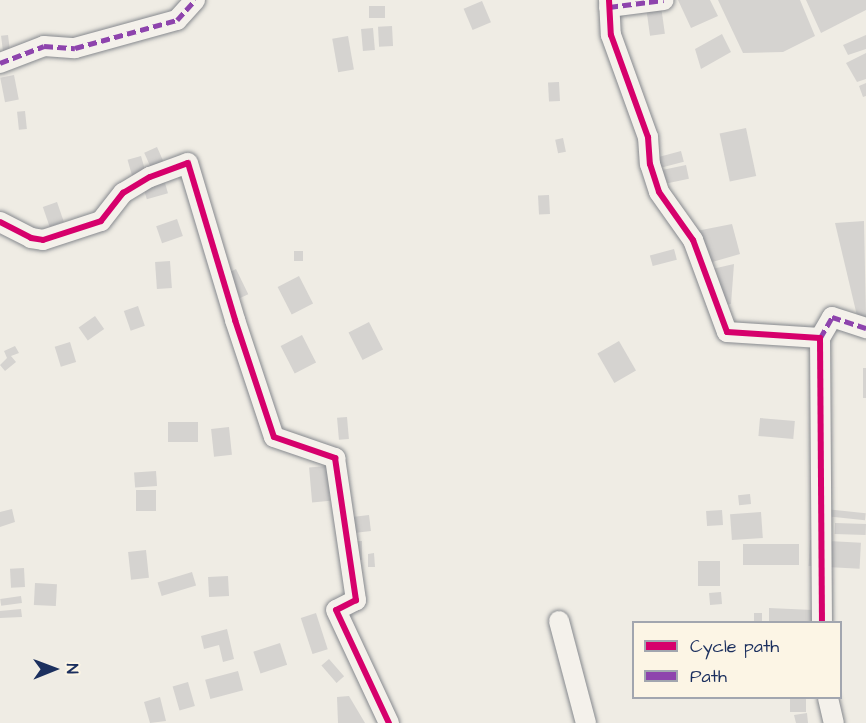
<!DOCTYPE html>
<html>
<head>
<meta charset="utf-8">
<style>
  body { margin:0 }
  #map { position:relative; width:866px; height:723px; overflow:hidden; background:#efece4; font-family:"Architects Daughter",sans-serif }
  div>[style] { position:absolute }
  .building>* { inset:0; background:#d5d3d0; transform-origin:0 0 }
  .roads { filter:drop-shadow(0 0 2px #86898e) drop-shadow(0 0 2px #86898e) }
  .minor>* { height:20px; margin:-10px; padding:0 10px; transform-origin:10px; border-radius:10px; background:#f4f1eb }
  .quiet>* { height:4.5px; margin-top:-2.25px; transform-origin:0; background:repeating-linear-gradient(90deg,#8e44ad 0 9px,transparent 0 13.5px) }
  .cycleway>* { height:6px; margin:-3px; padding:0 3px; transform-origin:3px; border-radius:3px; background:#d6006c }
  span { translate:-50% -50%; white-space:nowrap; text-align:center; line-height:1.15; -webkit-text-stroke:5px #fcf5e5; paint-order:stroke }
  .legend { position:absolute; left:632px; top:621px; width:210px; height:78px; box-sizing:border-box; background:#fcf5e5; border:2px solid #a2a6af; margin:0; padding:8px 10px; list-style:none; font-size:18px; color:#1b2f5e }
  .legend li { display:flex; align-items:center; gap:12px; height:30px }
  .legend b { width:30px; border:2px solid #a2a6af }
  .north { position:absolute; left:24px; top:639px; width:60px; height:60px; -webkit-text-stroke:4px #fcf5e5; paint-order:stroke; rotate:89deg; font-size:16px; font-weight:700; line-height:24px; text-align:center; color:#1b2f5e }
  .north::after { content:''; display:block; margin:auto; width:21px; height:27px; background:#1b2f5e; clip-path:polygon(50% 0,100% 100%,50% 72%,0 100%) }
</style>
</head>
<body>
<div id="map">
  <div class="building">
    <i style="clip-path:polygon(678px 0,710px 0,718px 16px,691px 28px)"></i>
    <i style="clip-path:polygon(718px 0,800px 0,815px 36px,783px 52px,743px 53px)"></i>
    <i style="clip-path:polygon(806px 0,866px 0,866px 10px,821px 33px)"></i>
    <i style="left:482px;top:1px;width:23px;height:20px;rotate:67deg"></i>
    <i style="left:369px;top:6px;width:16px;height:12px"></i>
    <i style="left:661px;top:6px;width:28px;height:15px;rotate:82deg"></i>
    <i style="left:392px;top:26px;width:20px;height:14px;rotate:87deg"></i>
    <i style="left:373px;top:28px;width:22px;height:12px;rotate:85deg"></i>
    <i style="clip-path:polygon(722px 34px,731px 52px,701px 69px,695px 49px)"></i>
    <i style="left:8px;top:35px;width:17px;height:7px;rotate:83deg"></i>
    <i style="clip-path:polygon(866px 35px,866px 49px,848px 55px,843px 45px)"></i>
    <i style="left:348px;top:36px;width:34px;height:16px;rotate:80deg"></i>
    <i style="clip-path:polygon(866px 53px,866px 79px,857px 82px,846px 63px)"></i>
    <i style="left:14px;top:75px;width:25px;height:14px;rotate:79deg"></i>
    <i style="left:559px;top:82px;width:19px;height:11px;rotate:87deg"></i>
    <i style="clip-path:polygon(866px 83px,866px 96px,863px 97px,859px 86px)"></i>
    <i style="left:25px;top:111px;width:18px;height:8px;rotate:84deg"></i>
    <i style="left:746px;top:128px;width:49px;height:27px;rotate:78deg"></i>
    <i style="left:563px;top:138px;width:14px;height:8px;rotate:78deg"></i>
    <i style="left:157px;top:147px;width:17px;height:14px;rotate:66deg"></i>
    <i style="left:681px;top:151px;width:11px;height:25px;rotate:75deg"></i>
    <i style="left:141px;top:156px;width:18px;height:14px;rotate:74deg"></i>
    <i style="left:686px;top:165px;width:14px;height:28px;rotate:78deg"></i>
    <i style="left:163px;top:176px;width:18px;height:22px;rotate:74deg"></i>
    <i style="left:549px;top:195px;width:19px;height:11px;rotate:87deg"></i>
    <i style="left:57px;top:202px;width:21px;height:15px;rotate:71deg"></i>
    <i style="left:177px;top:219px;width:18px;height:22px;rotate:71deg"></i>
    <i style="clip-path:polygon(864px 221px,866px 318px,858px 320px,835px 223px)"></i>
    <i style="clip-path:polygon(732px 224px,740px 254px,695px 267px,681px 234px)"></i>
    <i style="left:674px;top:249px;width:11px;height:25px;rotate:75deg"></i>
    <i style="left:294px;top:251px;width:9px;height:10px"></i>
    <i style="left:170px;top:261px;width:27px;height:15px;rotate:86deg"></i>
    <i style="clip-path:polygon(734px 264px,731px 304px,711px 308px,699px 272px)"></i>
    <i style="left:236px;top:269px;width:28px;height:9px;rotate:64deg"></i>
    <i style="left:299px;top:276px;width:31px;height:24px;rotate:63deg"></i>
    <i style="left:138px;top:306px;width:21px;height:15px;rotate:71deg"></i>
    <i style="left:95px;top:316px;width:16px;height:20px;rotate:55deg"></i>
    <i style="left:369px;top:322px;width:31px;height:23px;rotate:63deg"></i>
    <i style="left:302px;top:335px;width:31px;height:24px;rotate:63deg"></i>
    <i style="left:619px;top:341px;width:34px;height:25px;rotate:60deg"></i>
    <i style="left:70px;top:342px;width:21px;height:16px;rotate:73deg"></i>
    <i style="clip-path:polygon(15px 346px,19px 353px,11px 356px,16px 362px,5px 371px,0 365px,7px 358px,4px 351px)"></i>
    <i style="left:863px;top:368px;width:3px;height:30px"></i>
    <i style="left:347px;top:417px;width:22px;height:10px;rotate:85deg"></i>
    <i style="left:760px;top:418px;width:35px;height:18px;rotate:5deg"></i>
    <i style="left:168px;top:422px;width:30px;height:20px"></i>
    <i style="left:229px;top:427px;width:28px;height:18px;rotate:84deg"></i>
    <i style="left:327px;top:466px;width:35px;height:18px;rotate:85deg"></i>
    <i style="left:156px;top:471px;width:15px;height:22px;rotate:86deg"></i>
    <i style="left:156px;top:490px;width:21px;height:20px;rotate:90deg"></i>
    <i style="left:750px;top:494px;width:10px;height:12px;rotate:84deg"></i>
    <i style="left:816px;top:508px;width:50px;height:7px;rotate:6deg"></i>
    <i style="clip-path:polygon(12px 509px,15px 522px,0 527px,0 512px)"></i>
    <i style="left:722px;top:510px;width:15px;height:16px;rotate:86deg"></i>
    <i style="left:761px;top:512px;width:26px;height:31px;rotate:86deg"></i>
    <i style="left:369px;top:515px;width:16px;height:21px;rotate:83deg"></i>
    <i style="left:835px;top:523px;width:31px;height:11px;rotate:2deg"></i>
    <i style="left:810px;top:540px;width:51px;height:26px;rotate:3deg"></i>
    <i style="left:362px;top:541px;width:19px;height:10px;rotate:90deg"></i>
    <i style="left:743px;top:544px;width:56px;height:21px"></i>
    <i style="left:146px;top:550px;width:28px;height:18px;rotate:84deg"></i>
    <i style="clip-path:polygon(374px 553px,375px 567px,368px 567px,368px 554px)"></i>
    <i style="left:698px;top:561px;width:22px;height:25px"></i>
    <i style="left:24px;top:568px;width:19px;height:14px;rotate:87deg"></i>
    <i style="left:192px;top:572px;width:14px;height:36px;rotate:73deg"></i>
    <i style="left:228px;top:576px;width:20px;height:20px;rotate:87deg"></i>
    <i style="left:35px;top:583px;width:22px;height:22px;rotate:3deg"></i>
    <i style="left:721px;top:592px;width:12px;height:12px;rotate:85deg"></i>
    <i style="left:21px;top:596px;width:7px;height:21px;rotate:82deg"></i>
    <i style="clip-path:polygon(769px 608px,813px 610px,812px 622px,769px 622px)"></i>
    <i style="clip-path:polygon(21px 609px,22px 617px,0 618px,0 611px)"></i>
    <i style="left:316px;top:613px;width:38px;height:16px;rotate:72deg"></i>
    <i style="left:754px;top:613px;width:8px;height:9px"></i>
    <i style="clip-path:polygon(227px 629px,234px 659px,223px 662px,219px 645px,204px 649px,201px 636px)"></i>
    <i style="left:280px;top:643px;width:23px;height:28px;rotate:72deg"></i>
    <i style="left:329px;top:659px;width:23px;height:10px;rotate:49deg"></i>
    <i style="left:238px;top:671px;width:20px;height:34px;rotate:75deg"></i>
    <i style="left:188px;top:682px;width:25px;height:16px;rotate:74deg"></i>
    <i style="clip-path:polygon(349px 696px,365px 723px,338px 723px,337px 697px)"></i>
    <i style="clip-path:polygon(160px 697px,166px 721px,150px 723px,144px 702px)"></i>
    <i style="left:790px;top:698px;width:16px;height:14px"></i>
    <i style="clip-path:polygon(807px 713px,808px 723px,796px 723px,794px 715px)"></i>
  </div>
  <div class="roads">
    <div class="minor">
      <i style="left:609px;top:0;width:35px;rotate:87deg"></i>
      <i style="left:611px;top:35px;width:109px;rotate:70.1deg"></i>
      <i style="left:648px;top:137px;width:27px;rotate:86deg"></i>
      <i style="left:650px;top:164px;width:29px;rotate:72deg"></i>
      <i style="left:659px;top:192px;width:59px;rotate:54.7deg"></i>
      <i style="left:693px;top:240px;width:98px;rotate:69.7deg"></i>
      <i style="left:727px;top:332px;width:93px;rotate:3.7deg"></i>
      <i style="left:820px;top:338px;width:284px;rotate:89.6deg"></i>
      <i style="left:609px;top:7px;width:55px;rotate:-7.3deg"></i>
      <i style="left:0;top:63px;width:47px;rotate:-21.1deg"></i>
      <i style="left:44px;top:46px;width:31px;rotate:4deg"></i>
      <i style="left:75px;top:48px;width:106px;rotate:-15.4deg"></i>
      <i style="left:177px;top:20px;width:27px;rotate:-48deg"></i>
      <i style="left:0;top:222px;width:35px;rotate:27deg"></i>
      <i style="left:31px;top:238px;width:12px;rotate:9deg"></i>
      <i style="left:43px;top:240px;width:61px;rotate:-18.1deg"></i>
      <i style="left:101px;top:221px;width:36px;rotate:-52deg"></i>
      <i style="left:123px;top:193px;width:31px;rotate:-31deg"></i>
      <i style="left:150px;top:177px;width:40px;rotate:-20.2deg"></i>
      <i style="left:188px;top:163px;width:164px;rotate:73.3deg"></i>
      <i style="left:235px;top:320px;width:123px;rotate:71.6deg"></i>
      <i style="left:274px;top:437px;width:65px;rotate:19deg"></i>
      <i style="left:335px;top:458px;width:144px;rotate:81.6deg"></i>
      <i style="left:356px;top:600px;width:22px;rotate:153deg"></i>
      <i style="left:336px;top:610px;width:125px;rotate:64.9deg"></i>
      <i style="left:820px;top:338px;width:24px;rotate:-60deg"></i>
      <i style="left:832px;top:317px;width:36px;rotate:18deg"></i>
      <i style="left:559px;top:621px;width:106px;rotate:75.2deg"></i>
      <i style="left:828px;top:698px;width:26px;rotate:77deg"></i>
    </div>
  </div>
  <div class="quiet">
    <i style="left:609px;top:7px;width:55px;rotate:-7.3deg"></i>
    <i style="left:0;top:63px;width:47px;rotate:-21.1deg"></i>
    <i style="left:44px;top:46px;width:31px;rotate:4deg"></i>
    <i style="left:75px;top:48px;width:106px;rotate:-15.4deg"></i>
    <i style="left:177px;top:20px;width:27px;rotate:-48deg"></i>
    <i style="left:820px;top:338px;width:24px;rotate:-60deg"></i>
    <i style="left:832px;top:317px;width:36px;rotate:18deg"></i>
  </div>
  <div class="cycleway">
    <i style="left:609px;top:0;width:35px;rotate:87deg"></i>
    <i style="left:611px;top:35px;width:109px;rotate:70.1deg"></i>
    <i style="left:648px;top:137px;width:27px;rotate:86deg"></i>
    <i style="left:650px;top:164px;width:29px;rotate:72deg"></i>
    <i style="left:659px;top:192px;width:59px;rotate:54.7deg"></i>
    <i style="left:693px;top:240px;width:98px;rotate:69.7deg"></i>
    <i style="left:727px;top:332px;width:93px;rotate:3.7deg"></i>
    <i style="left:820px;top:338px;width:284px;rotate:89.6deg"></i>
    <i style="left:0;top:222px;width:35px;rotate:27deg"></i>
    <i style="left:31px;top:238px;width:12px;rotate:9deg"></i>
    <i style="left:43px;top:240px;width:61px;rotate:-18.1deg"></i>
    <i style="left:101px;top:221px;width:36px;rotate:-52deg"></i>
    <i style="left:123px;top:193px;width:31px;rotate:-31deg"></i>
    <i style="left:150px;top:177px;width:40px;rotate:-20.2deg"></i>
    <i style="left:188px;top:163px;width:164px;rotate:73.3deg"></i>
    <i style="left:235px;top:320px;width:123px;rotate:71.6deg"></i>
    <i style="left:274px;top:437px;width:65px;rotate:19deg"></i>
    <i style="left:335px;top:458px;width:144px;rotate:81.6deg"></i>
    <i style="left:356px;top:600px;width:22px;rotate:153deg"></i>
    <i style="left:336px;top:610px;width:125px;rotate:64.9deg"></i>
  </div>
  <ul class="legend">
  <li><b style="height:8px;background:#d6006c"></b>Cycle path</li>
  <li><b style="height:8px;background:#8e44ad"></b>Path</li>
  </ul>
  <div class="north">N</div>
</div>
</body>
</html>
